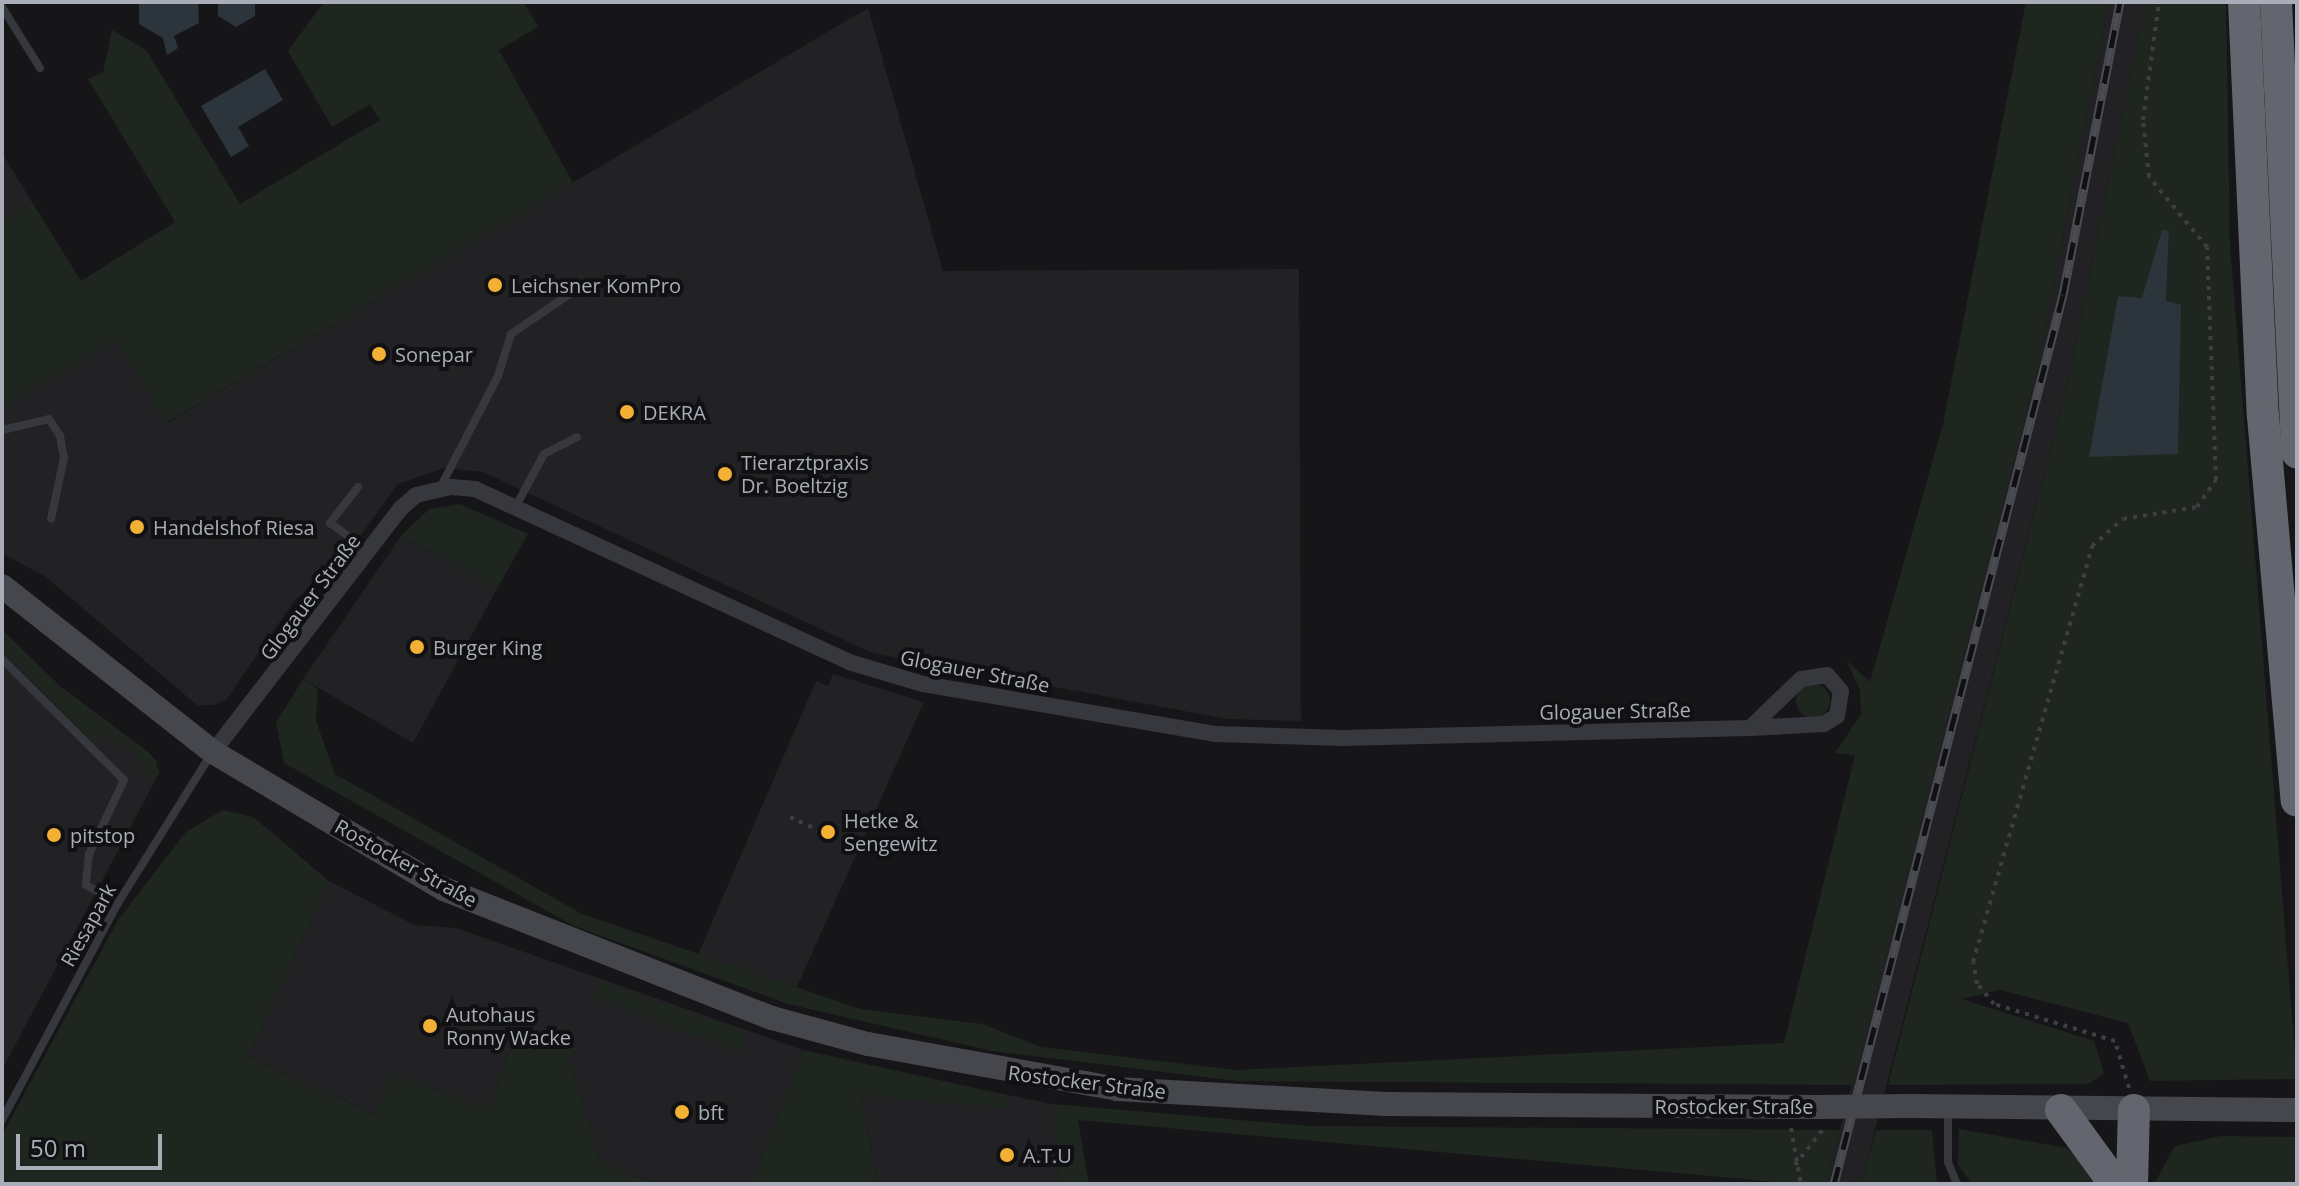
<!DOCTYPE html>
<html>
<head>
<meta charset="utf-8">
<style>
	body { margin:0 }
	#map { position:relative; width:2299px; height:1186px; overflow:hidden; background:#161618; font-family:"Open Sans",sans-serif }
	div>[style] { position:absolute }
	.built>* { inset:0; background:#222225 }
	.green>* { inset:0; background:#1e261f }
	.round { border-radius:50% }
	.water>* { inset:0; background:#2c353c }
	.path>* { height:4px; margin-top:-2px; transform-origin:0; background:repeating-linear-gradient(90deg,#3d3f44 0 4px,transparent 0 10px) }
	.lane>* { height:8px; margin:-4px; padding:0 4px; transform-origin:4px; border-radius:4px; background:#37383d }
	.street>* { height:16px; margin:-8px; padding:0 8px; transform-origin:8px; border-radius:8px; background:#37383d }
	.secondary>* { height:24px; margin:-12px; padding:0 12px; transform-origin:12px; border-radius:12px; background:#45474d }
	.highway>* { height:32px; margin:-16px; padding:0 16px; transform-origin:16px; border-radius:16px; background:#63666e }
	.rail>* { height:9px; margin-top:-4.5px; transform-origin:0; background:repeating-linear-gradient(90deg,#111113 0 18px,#4a4c52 0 36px); box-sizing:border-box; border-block:2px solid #4a4c52 }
	.secondary-bridge>* { height:24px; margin:-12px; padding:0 12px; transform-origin:12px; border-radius:12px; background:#45474d }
	.dots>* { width:22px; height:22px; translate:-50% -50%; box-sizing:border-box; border:4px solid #111113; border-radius:50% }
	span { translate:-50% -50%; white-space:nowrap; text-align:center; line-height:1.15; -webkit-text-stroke:8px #111113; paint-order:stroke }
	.poi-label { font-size:20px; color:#a8adb8 }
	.left { translate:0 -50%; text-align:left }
	.street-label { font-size:20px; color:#a8adb8 }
	.frame { position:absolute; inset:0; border:4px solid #a8adb8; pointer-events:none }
	.scale { position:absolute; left:16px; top:1134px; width:146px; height:36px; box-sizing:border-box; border:4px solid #a8adb8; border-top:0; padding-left:10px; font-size:24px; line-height:28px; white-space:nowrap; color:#a8adb8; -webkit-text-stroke:6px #111113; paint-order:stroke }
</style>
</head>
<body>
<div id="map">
	<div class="built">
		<div style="clip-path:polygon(2109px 2px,2145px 2px,2067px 385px,1861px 1184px,1826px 1184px,2036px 375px)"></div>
		<div style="clip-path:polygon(868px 8px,943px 271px,1299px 269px,1301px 721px,1227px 719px,872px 653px,483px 472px,445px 468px,398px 484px,342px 561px,294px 601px,226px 700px,213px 705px,197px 705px,46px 577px,2px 553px,2px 409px,116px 340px,167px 423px)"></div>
		<div style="clip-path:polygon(2px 153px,32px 202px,2px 222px)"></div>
		<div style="clip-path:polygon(401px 536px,498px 587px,413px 743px,303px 679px)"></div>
		<div style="clip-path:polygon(2px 630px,61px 687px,147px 751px,160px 771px,2px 1070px)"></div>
		<div style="clip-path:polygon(833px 674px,924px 702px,796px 989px,697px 957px,816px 681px,828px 686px)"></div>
		<div style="clip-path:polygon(329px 881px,414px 925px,456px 928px,803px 1050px,752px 1184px,656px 1184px,601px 1164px,570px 1060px,519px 1028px,488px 1109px,392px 1073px,375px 1114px,248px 1057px)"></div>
		<div style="clip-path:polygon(865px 1067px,1053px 1104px,1060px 1184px,878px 1184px,861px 1095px)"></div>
	</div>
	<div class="green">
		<div style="clip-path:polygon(324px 2px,524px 2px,538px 27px,499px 50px,573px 183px,166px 423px,116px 340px,2px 409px,2px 222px,32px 202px,81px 281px,175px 222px,88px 79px,103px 72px,112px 30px,146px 50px,240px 204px,380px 120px,370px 104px,332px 127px,288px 51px)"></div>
		<div style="clip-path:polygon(2026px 2px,2109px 2px,2036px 375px,1852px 1085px,1237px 1081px,992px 1051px,788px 1004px,574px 926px,284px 763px,276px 723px,303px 679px,318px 689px,316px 721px,335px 774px,582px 914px,860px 1009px,983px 1024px,1041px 1047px,1236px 1070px,1784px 1043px,1855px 755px,1835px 753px,1861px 714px,1860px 690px,1846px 660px,1870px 682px,1943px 424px)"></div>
		<div style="clip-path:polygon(evenodd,2145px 2px,2226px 2px,2230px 245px,2297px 1079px,2150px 1081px,2128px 1023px,2000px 990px,1962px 999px,2094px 1041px,2104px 1073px,2088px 1084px,1888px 1085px,2067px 385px,2145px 2px,2169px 232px,2166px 302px,2181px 306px,2090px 457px,2118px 296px,2142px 299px,2169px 232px)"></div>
		<div style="clip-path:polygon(460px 504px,528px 534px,498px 587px,401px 536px,429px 509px)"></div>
		<div style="clip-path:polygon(2px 630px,61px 687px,147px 751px,157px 761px,155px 781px,138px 773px,144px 763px,104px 732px,94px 743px,2px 649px)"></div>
		<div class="round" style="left:1796px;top:684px;width:34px;height:34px"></div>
		<div style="clip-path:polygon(223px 810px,253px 817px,329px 881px,248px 1057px,374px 1114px,392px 1073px,488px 1109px,519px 1028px,574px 1049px,570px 1060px,601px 1164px,656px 1184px,2px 1184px,2px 1135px,118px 920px,186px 832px)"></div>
		<div style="clip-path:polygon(600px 981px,742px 1031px,742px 1053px,594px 997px)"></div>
		<div style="clip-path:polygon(803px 1050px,1007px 1095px,1005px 1108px,861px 1095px,878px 1184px,752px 1184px)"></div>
		<div style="clip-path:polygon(1053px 1104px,1310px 1126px,1840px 1130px,1826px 1184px,1801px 1184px,1078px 1120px,1089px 1184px,1060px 1184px)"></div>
		<div style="clip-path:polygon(1959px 1129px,2067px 1148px,2100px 1184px,1972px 1184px,1958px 1165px)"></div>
		<div style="clip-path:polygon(1876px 1130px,1932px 1130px,1937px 1184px,1861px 1184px)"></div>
		<div style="clip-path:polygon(2221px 1136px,2297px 1137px,2297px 1184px,2154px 1184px,2175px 1146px)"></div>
	</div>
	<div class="water">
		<div style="clip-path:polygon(139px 2px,198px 2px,199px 23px,174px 36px,178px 48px,167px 55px,163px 38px,139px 24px)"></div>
		<div style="clip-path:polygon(218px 2px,255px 2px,255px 16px,236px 27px,218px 16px)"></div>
		<div style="clip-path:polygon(265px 69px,283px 100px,238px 127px,249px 146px,231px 157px,201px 106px)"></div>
		<div style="clip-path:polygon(2162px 230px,2169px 231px,2166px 301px,2181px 305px,2178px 454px,2089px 457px,2118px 296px,2142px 298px)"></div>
	</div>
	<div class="path">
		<div style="left:790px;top:817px;width:41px;rotate:24.7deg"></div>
		<div style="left:2129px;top:1088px;width:49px;rotate:-106.6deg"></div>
		<div style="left:2115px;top:1041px;width:127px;rotate:-163deg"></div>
		<div style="left:1994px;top:1004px;width:26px;rotate:-130deg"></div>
		<div style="left:1977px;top:984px;width:22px;rotate:-100deg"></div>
		<div style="left:1973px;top:962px;width:433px;rotate:-74deg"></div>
		<div style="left:2092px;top:546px;width:41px;rotate:-41.1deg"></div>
		<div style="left:2123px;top:519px;width:75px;rotate:-9.2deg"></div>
		<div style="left:2197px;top:507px;width:33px;rotate:-55deg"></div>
		<div style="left:2216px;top:480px;width:233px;rotate:-92.2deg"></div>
		<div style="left:2207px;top:247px;width:91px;rotate:-129.6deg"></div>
		<div style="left:2149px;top:177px;width:57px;rotate:-96deg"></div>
		<div style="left:2143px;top:120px;width:119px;rotate:-82.3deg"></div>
		<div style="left:1791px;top:1128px;width:57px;rotate:79.9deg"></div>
		<div style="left:1795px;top:1165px;width:47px;rotate:-51.9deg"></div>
	</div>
	<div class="lane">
		<div style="left:2px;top:7px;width:72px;rotate:58.1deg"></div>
		<div style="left:2px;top:430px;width:48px;rotate:-13.2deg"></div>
		<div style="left:49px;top:419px;width:20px;rotate:57deg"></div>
		<div style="left:60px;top:436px;width:22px;rotate:80deg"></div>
		<div style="left:64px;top:458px;width:62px;rotate:102deg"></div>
		<div style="left:358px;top:487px;width:46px;rotate:127.9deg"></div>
		<div style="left:330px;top:523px;width:48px;rotate:35.7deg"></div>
		<div style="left:440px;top:488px;width:126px;rotate:-62.6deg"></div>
		<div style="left:498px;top:376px;width:44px;rotate:-72.8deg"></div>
		<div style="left:511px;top:334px;width:73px;rotate:-34.3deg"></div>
		<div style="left:515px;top:508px;width:61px;rotate:-61.8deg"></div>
		<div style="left:544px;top:454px;width:37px;rotate:-27deg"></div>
		<div style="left:2px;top:659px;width:172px;rotate:44.8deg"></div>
		<div style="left:124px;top:780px;width:82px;rotate:115.3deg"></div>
		<div style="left:89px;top:854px;width:31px;rotate:96deg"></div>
		<div style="left:86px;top:885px;width:37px;rotate:29deg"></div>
		<div style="left:1948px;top:1111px;width:51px;rotate:90deg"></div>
		<div style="left:1948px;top:1162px;width:24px;rotate:68deg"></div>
		<div style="left:2px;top:1120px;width:246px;rotate:-61.9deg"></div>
		<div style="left:118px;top:903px;width:173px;rotate:-58deg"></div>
	</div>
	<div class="street">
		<div style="left:213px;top:752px;width:307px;rotate:-52.4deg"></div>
		<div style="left:400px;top:509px;width:21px;rotate:-41deg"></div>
		<div style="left:416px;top:495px;width:37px;rotate:-13deg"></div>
		<div style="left:452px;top:487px;width:23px;rotate:5deg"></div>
		<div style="left:475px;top:489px;width:412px;rotate:24.8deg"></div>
		<div style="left:849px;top:662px;width:77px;rotate:16.6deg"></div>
		<div style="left:923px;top:684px;width:296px;rotate:9.7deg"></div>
		<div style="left:1215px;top:734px;width:128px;rotate:1.8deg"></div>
		<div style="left:1343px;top:738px;width:407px;rotate:-1.4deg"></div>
		<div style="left:1750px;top:728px;width:74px;rotate:-3.1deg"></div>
		<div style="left:1824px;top:724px;width:15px;rotate:-32deg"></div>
		<div style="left:1837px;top:716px;width:25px;rotate:-81deg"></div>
		<div style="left:1841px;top:691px;width:21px;rotate:-131deg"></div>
		<div style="left:1827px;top:675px;width:26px;rotate:171deg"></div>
		<div style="left:1801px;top:679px;width:71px;rotate:136.1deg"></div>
	</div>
	<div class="secondary">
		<div style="left:2px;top:586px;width:268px;rotate:38.2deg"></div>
		<div style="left:213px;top:752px;width:269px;rotate:30.7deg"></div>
		<div style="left:444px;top:889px;width:352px;rotate:21.5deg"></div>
		<div style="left:772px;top:1018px;width:99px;rotate:15.2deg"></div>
		<div style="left:868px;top:1044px;width:253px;rotate:10.2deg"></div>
		<div style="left:1117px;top:1089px;width:269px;rotate:3.2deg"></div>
		<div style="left:1386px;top:1104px;width:432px;rotate:0.4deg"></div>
		<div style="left:1909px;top:1106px;width:388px;rotate:0.6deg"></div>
	</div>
	<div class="highway">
		<div style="left:2244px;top:2px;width:414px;rotate:87.4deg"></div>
		<div style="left:2263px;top:416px;width:386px;rotate:85deg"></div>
		<div style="left:2276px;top:2px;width:451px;rotate:87.3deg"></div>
		<div style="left:2061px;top:1110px;width:92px;rotate:53.9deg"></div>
		<div style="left:2132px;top:1184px;width:74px;rotate:-88.5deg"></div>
	</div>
	<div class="rail">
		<div style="left:1834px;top:1184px;width:918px;rotate:-75.56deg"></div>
		<div style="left:2063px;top:295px;width:298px;rotate:-79deg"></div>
	</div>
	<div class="secondary-bridge">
		<div style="left:1818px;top:1107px;width:91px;rotate:-0.6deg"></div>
	</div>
	<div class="dots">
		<div style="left:495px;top:285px;background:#f2b134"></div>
		<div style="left:379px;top:354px;background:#f2b134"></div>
		<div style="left:627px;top:412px;background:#f2b134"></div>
		<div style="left:725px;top:474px;background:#f2b134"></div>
		<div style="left:137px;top:527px;background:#f2b134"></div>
		<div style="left:417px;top:647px;background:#f2b134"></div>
		<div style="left:828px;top:832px;background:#f2b134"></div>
		<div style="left:54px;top:835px;background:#f2b134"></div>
		<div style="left:430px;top:1026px;background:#f2b134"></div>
		<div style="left:682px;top:1112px;background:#f2b134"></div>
		<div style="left:1007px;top:1155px;background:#f2b134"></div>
	</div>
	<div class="poi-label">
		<span class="left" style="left:511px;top:285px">Leichsner KomPro</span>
		<span class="left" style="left:395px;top:354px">Sonepar</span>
		<span class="left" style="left:643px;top:412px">DEKRA</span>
		<span class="left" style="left:741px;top:474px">Tierarztpraxis<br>Dr. Boeltzig</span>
		<span class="left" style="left:153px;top:527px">Handelshof Riesa</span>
		<span class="left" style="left:433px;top:647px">Burger King</span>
		<span class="left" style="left:844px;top:832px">Hetke &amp;<br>Sengewitz</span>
		<span class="left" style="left:70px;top:835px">pitstop</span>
		<span class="left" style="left:446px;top:1026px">Autohaus<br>Ronny Wacke</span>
		<span class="left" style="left:698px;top:1112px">bft</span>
		<span class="left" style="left:1023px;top:1155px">A.T.U</span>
	</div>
	<div class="street-label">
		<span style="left:310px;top:597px;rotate:-53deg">Glogauer Straße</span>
		<span style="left:975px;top:671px;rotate:11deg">Glogauer Straße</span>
		<span style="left:1615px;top:711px;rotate:-1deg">Glogauer Straße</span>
		<span style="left:406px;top:863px;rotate:29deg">Rostocker Straße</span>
		<span style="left:88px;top:925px;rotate:-61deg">Riesapark</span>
		<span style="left:1087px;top:1082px;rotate:7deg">Rostocker Straße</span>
		<span style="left:1734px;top:1106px">Rostocker Straße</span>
	</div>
	<div class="frame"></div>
	<div class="scale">50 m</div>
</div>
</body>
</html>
